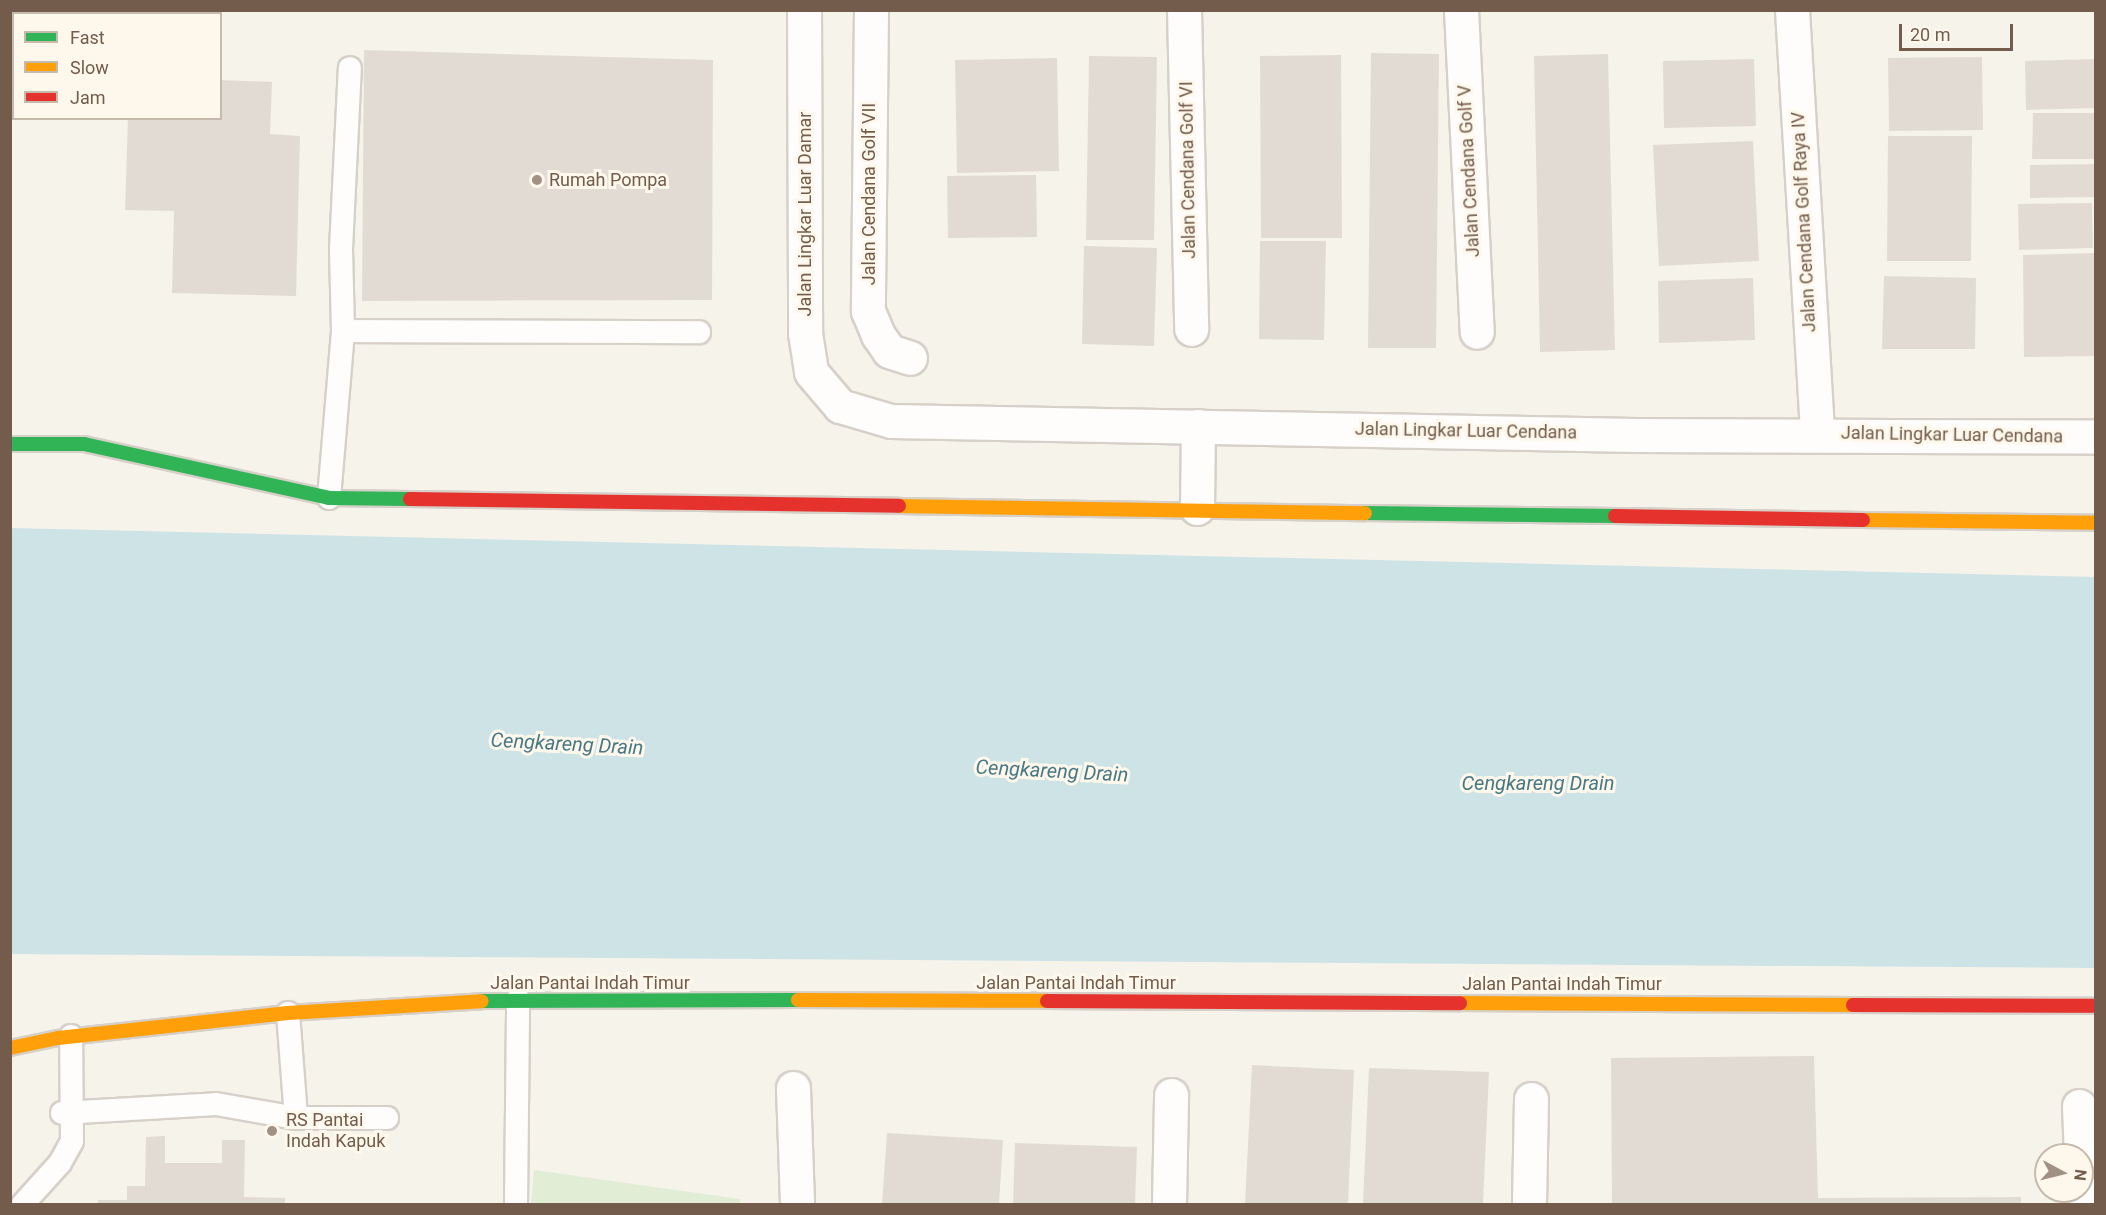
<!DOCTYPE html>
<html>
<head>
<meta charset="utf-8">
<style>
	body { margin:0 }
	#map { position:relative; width:2106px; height:1215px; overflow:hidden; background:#f6f3eb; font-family:Roboto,sans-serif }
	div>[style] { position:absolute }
	.green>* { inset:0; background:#e2edd6 }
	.water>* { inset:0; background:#cde3e6 }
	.building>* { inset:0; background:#e2dbd3 }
	.roads { filter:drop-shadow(2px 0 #d6d0c9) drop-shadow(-2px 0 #d6d0c9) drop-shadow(0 2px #d6d0c9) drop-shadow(0 -2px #d6d0c9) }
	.lane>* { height:22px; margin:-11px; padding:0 11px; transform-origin:11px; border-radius:11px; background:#fefdfc }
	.street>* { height:33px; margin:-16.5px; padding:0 16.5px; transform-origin:16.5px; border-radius:16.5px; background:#fefdfc }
	.fast>* { height:14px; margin:-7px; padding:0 7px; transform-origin:7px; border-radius:7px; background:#30b455 }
	.slow>* { height:14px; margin:-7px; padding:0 7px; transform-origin:7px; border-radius:7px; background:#ff9f0a }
	.jam>* { height:14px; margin:-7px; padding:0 7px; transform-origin:7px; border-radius:7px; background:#e5322d }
	.dots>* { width:16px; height:16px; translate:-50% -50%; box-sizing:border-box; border:3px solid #fef8ec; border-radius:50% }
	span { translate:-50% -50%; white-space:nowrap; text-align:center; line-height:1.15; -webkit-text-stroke:6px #fef8ec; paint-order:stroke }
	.street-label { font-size:18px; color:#735c4c }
	.poi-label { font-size:18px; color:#735c4c }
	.left { translate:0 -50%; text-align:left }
	.water-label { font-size:20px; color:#477885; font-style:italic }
	.frame { position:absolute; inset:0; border:12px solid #735c4c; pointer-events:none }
	.legend { position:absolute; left:12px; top:12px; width:210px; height:108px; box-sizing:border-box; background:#fef8ec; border:2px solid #c6baac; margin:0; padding:8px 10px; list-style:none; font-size:18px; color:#735c4c }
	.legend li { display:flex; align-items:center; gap:12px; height:30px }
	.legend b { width:30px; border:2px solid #c6baac }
	.north { position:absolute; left:2034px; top:1143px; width:60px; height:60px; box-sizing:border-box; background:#fef8ec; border:2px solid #c6baac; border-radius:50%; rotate:97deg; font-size:16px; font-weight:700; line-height:24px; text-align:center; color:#735c4c }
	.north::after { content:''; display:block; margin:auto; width:21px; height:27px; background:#a19184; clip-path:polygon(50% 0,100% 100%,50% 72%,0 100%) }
	.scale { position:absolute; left:1899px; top:24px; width:114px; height:27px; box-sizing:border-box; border:3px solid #735c4c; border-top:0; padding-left:8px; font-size:18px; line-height:21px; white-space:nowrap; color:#735c4c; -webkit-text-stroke:4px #fef8ec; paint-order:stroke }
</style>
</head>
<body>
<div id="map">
	<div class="green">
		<div style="clip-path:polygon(534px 1170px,740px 1199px,740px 1204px,531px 1204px)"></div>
	</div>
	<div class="water">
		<div style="clip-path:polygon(11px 528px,2095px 577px,2095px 968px,11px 954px)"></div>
	</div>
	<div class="building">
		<div style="clip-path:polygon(364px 50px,713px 60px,712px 300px,362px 301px)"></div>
		<div style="clip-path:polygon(1371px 53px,1439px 54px,1436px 348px,1368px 348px)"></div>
		<div style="clip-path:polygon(1608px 54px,1615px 350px,1540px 352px,1534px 56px)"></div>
		<div style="clip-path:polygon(1341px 55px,1342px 238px,1261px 238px,1260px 56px)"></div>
		<div style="clip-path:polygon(1089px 56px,1157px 57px,1154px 240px,1086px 240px)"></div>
		<div style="clip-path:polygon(1982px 57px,1983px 130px,1889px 131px,1888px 58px)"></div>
		<div style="clip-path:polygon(1057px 58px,1059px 171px,957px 173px,955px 60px)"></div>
		<div style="clip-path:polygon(1754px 59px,1756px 126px,1664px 128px,1663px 61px)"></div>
		<div style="clip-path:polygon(2096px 59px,2096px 108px,2026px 110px,2025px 61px)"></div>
		<div style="clip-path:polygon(220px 80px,272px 82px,270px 134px,300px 136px,296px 296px,172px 293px,174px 211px,125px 210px,128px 118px,220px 118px)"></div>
		<div style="clip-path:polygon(2033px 113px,2096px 113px,2096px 159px,2032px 159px)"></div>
		<div style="clip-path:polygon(1888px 136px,1972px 136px,1971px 261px,1887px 261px)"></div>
		<div style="clip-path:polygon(1753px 141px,1759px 261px,1659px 266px,1653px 145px)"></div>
		<div style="clip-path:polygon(2096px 164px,2096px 197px,2030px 198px,2030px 165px)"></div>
		<div style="clip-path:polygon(1036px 175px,1037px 237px,948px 238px,947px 176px)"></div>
		<div style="clip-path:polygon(2092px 203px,2093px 248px,2019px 250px,2018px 204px)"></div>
		<div style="clip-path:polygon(1260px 241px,1326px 241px,1324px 340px,1259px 339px)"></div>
		<div style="clip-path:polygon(1084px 246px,1157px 248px,1154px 346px,1082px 344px)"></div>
		<div style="clip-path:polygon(2096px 253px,2096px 356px,2024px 357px,2023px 255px)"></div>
		<div style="clip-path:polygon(1884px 276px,1976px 278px,1975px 349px,1882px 349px)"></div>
		<div style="clip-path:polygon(1753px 278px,1755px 340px,1659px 343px,1658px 281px)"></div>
		<div style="clip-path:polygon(1814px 1056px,1818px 1198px,2021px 1197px,2021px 1204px,1612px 1204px,1611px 1058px)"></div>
		<div style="clip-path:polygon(1252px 1065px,1354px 1070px,1348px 1204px,1245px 1204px)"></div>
		<div style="clip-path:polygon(1369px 1068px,1489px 1072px,1483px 1204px,1363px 1204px)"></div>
		<div style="clip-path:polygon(887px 1133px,1003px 1140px,999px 1204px,882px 1204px)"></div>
		<div style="clip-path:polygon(165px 1136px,165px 1163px,222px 1163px,222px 1140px,245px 1140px,244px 1197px,285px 1198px,285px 1204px,98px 1204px,98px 1200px,127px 1200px,127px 1186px,145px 1186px,146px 1137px)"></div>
		<div style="clip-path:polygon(1015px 1143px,1137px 1147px,1135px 1204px,1013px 1204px)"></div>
	</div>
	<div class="roads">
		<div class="lane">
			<div style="left:343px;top:331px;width:356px;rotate:0.2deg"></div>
			<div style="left:329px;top:498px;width:168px;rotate:-85.2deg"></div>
			<div style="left:343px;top:331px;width:82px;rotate:-91.4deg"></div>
			<div style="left:341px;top:249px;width:181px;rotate:-87.2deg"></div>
			<div style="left:288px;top:1013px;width:105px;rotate:85.6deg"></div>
			<div style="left:62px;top:1113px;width:154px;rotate:-3.3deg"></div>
			<div style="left:216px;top:1104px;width:81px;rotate:9.9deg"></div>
			<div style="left:296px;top:1118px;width:91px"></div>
			<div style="left:23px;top:1204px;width:55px;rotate:-47.9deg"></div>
			<div style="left:60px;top:1163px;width:25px;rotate:-61deg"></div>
			<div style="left:72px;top:1141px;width:105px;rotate:-90.5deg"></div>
			<div style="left:516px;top:1204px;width:205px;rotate:-89.4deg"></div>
		</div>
		<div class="street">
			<div style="left:804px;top:10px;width:323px;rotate:89.8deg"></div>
			<div style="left:805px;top:333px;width:39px;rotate:81deg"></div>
			<div style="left:811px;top:372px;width:45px;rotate:49.5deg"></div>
			<div style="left:840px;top:406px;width:53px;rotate:16.4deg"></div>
			<div style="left:891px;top:421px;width:744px;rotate:1.08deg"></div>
			<div style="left:1635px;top:435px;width:461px;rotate:0.2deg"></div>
			<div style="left:871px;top:10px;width:301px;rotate:90.6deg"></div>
			<div style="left:868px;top:311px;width:26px;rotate:67deg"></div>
			<div style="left:878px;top:335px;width:19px;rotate:55deg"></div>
			<div style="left:889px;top:351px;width:22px;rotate:18deg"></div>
			<div style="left:1184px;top:10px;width:319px;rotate:88.7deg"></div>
			<div style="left:1461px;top:10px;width:322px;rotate:87.2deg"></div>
			<div style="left:1792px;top:10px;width:424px;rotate:86.6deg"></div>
			<div style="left:1197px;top:508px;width:82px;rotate:-89.3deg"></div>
			<div style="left:793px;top:1088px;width:116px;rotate:88deg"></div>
			<div style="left:2079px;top:1106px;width:49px;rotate:87.7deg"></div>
			<div style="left:2082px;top:1191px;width:13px;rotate:90deg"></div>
			<div style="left:1169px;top:1204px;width:109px;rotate:-88.9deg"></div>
			<div style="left:1529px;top:1204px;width:105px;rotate:-88.9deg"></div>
		</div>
		<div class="fast">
			<div style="left:10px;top:444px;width:74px"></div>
			<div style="left:84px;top:444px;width:251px;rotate:12.4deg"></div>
			<div style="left:329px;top:498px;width:81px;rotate:0.7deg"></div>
			<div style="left:1365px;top:513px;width:250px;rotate:0.7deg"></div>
			<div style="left:482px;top:1001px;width:316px;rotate:-0.2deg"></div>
		</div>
		<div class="slow">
			<div style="left:899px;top:506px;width:466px;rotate:0.9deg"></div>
			<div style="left:1863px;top:520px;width:233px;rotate:0.7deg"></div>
			<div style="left:798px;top:1000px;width:249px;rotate:0.2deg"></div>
			<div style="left:1460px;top:1003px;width:393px;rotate:0.3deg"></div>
			<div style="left:10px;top:1048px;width:49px;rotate:-11.8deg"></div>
			<div style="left:58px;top:1038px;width:231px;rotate:-6.2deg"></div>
			<div style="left:288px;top:1013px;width:194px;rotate:-3.5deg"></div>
		</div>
		<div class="jam">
			<div style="left:410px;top:499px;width:489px;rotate:0.8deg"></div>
			<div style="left:1615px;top:516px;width:248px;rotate:0.9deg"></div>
			<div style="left:1047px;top:1001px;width:413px;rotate:0.3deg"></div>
			<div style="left:1853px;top:1005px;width:243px;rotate:0.2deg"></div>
		</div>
	</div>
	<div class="dots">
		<div style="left:537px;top:180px;background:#a19184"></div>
		<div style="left:272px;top:1131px;background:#a19184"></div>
	</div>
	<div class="street-label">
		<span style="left:1188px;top:170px;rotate:-91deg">Jalan Cendana Golf VI</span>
		<span style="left:1469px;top:171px;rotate:-93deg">Jalan Cendana Golf V</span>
		<span style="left:869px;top:194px;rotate:-90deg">Jalan Cendana Golf VII</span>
		<span style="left:805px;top:214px;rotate:-90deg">Jalan Lingkar Luar Damar</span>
		<span style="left:1804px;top:222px;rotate:-93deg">Jalan Cendana Golf Raya IV</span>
		<span style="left:1466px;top:431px;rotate:1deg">Jalan Lingkar Luar Cendana</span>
		<span style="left:1952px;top:435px;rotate:1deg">Jalan Lingkar Luar Cendana</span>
		<span style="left:590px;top:983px">Jalan Pantai Indah Timur</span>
		<span style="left:1076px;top:983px">Jalan Pantai Indah Timur</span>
		<span style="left:1562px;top:984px">Jalan Pantai Indah Timur</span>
	</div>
	<div class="poi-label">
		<span class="left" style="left:549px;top:180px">Rumah Pompa</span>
		<span class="left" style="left:286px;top:1131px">RS Pantai<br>Indah Kapuk</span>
	</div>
	<div class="water-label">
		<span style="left:567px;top:744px;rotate:3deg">Cengkareng Drain</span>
		<span style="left:1052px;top:771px;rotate:3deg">Cengkareng Drain</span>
		<span style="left:1538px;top:783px">Cengkareng Drain</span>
	</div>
	<div class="frame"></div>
	<ul class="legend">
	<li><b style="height:8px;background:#30b455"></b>Fast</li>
	<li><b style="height:8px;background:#ff9f0a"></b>Slow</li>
	<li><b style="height:8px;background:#e5322d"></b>Jam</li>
	</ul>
	<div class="north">N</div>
	<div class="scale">20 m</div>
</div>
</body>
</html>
